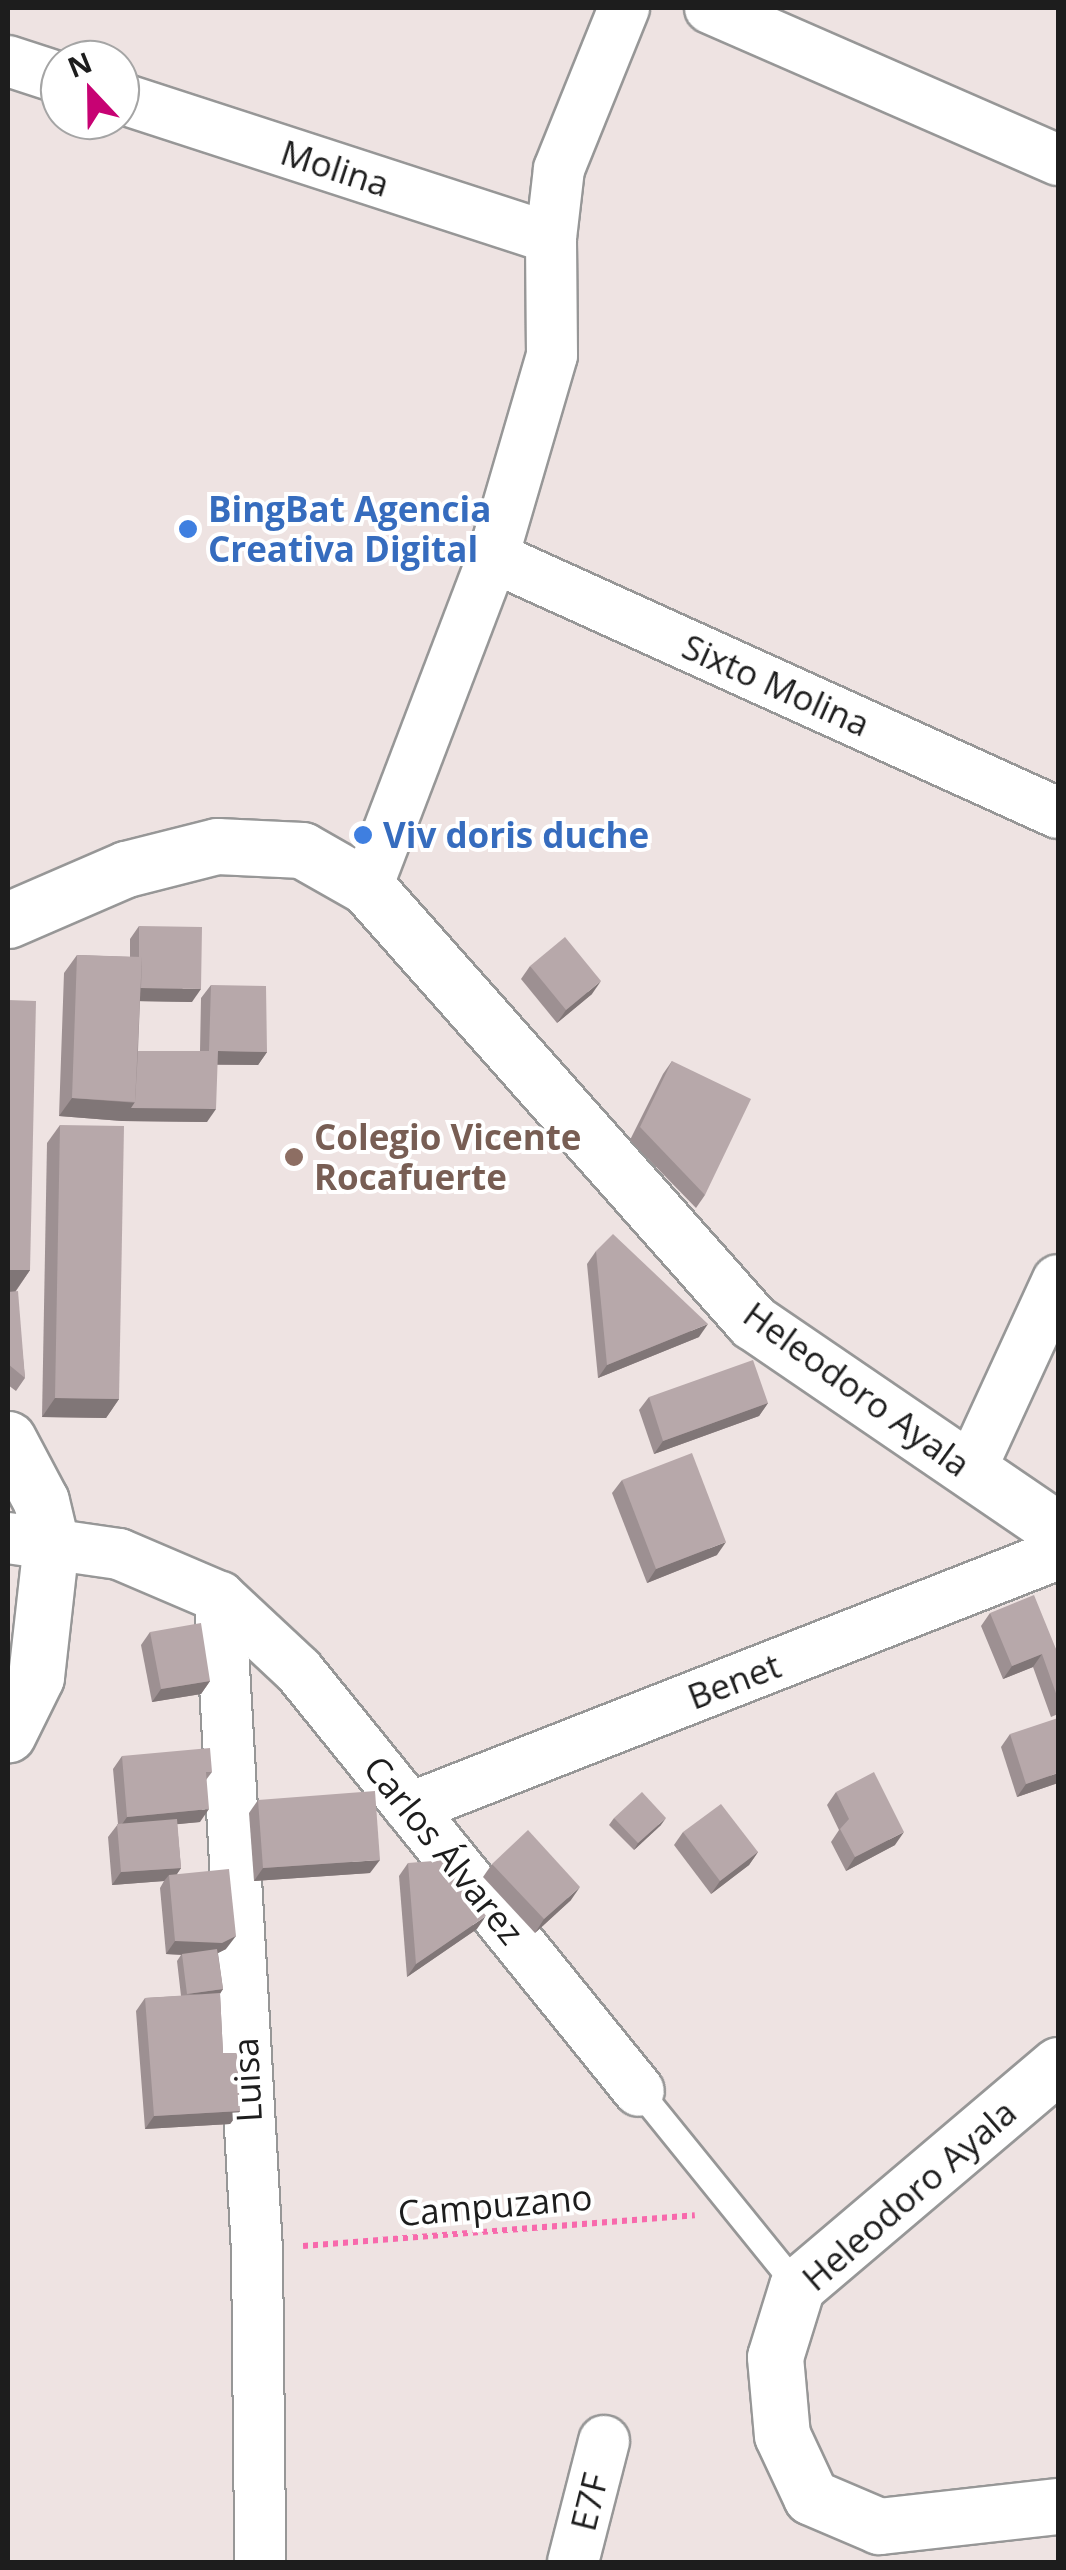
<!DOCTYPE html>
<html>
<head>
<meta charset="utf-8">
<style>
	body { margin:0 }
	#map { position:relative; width:1066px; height:2570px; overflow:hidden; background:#eee3e2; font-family:"Open Sans",sans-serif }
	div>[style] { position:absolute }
	.path>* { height:6px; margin-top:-3px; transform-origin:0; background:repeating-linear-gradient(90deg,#f869ac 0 5px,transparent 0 10px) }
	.roads { filter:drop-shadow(2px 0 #979797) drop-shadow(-2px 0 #979797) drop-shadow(0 2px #979797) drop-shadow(0 -2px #979797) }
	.service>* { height:25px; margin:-12.5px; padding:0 12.5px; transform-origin:12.5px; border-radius:12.5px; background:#fff }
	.minor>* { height:50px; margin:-25px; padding:0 25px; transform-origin:25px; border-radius:25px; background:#fff }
	.tertiary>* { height:55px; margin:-27.5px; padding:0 27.5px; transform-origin:27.5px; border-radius:27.5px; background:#fff }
	.wall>* { inset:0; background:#9d9092 }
	.shaded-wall>* { inset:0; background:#807677 }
	.building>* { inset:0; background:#b7a8aa }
	.dots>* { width:28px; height:28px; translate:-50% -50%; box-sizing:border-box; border:5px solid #fff; border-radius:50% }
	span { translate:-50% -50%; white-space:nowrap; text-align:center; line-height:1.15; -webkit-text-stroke:8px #fff; paint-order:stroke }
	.street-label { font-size:35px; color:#1d1d1d }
	.shop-label { font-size:35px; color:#366cbe; font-weight:700 }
	.left { translate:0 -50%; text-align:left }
	.education-label { font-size:35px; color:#785e54; font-weight:700 }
	.frame { position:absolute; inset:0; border:10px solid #1d1d1d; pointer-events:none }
	.north { position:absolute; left:40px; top:40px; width:100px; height:100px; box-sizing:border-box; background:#fff; border:2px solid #a5a5a5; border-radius:50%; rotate:338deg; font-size:28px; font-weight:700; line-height:40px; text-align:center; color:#1d1d1d }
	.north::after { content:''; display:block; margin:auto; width:35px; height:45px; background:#c70273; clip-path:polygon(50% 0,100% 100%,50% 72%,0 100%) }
</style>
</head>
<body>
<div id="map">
	<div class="path">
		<div style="left:303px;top:2246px;width:393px;rotate:-4.5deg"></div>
	</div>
	<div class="roads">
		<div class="service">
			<div style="left:639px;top:2091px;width:251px;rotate:51deg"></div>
		</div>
		<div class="minor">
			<div style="left:710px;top:8px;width:380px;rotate:23.6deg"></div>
			<div style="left:8px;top:61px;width:55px;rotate:18.1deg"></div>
			<div style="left:120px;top:98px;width:453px;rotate:18deg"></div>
			<div style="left:493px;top:557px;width:620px;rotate:24.38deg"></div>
			<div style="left:367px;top:887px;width:353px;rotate:-69.1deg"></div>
			<div style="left:493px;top:557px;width:210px;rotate:-73.7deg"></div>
			<div style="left:552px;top:355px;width:117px;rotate:-90.5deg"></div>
			<div style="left:551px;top:238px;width:69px;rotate:-83.4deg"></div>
			<div style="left:559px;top:169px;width:174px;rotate:-68deg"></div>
			<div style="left:970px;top:1471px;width:210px;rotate:-65.3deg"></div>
			<div style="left:8px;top:1538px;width:112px;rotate:8.2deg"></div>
			<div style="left:119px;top:1554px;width:110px;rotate:23.1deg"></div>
			<div style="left:220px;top:1597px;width:108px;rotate:43.1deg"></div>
			<div style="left:299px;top:1671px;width:540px;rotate:51.01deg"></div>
			<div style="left:220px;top:1597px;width:654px;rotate:86.76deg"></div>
			<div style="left:257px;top:2250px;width:312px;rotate:89.4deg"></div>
			<div style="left:410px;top:1808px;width:696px;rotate:-21.4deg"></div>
			<div style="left:573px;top:2562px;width:125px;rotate:-75.6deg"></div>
		</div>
		<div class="tertiary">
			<div style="left:8px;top:920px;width:129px;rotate:-23.4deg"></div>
			<div style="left:126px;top:869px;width:94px;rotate:-14.2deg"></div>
			<div style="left:217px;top:846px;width:85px;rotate:2.7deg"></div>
			<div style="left:302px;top:850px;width:75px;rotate:29.6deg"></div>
			<div style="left:367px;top:887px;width:582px;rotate:48.42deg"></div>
			<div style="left:753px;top:1322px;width:369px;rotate:34.3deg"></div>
			<div style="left:8px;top:1439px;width:70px;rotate:62deg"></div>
			<div style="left:41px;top:1501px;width:43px;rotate:76.6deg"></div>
			<div style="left:51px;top:1543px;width:135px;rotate:96.4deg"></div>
			<div style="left:36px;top:1677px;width:64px;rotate:116.2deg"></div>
			<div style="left:1058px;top:2065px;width:342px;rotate:139.7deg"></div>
			<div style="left:797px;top:2286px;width:74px;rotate:107.2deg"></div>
			<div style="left:775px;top:2357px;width:78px;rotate:84.9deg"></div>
			<div style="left:782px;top:2435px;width:68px;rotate:64.9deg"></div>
			<div style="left:811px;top:2497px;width:74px;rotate:23.1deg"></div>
			<div style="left:879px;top:2526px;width:180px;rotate:-6.4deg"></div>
		</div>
	</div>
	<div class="wall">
		<div style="clip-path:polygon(139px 926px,192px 1002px,140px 1001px,138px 1051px,200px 1051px,201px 998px,211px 985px,267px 1052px,258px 1065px,217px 1065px,207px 1122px,122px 1121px,59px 1116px,64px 973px,77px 955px,130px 957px,130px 939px)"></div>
		<div style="clip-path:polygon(530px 966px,592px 994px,557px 1023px,521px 979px)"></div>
		<div style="clip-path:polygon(8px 1000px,30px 1270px,16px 1291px,25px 1378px,16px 1391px,8px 1385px)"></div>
		<div style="clip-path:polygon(672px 1061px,705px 1195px,696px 1208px,630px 1140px,663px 1074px)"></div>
		<div style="clip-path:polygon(60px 1125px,119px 1399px,106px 1418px,42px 1417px,47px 1143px)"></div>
		<div style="clip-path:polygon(596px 1251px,699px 1337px,598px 1378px,587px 1264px)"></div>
		<div style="clip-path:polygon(649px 1397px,768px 1403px,759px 1416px,654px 1454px,639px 1410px)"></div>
		<div style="clip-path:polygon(622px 1480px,717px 1555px,647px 1583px,612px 1493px)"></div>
		<div style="clip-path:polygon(990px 1613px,1056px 1649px,1058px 1648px,1058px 1714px,1051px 1717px,1033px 1667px,1003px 1679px,981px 1626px)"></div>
		<div style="clip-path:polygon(150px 1632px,210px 1681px,201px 1694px,152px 1702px,141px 1645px)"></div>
		<div style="clip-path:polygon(1010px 1734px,1058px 1783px,1017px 1797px,1001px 1747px)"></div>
		<div style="clip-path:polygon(122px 1756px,212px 1772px,206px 1780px,200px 1822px,177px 1824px,181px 1868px,177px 1874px,226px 1949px,218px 1953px,223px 1989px,220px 1994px,223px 2053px,240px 2111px,230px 2124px,145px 2129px,136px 2011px,145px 1998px,181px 1996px,177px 1961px,181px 1955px,166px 1954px,160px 1888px,164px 1881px,112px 1885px,108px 1837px,118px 1824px,113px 1769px)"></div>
		<div style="clip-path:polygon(836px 1792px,895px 1845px,846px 1871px,831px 1842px,839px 1830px,827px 1805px)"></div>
		<div style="clip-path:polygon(258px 1800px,370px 1873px,254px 1881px,249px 1813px)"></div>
		<div style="clip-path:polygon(614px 1818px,661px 1825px,634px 1850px,609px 1825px)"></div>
		<div style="clip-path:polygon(683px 1832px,758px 1852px,749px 1865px,711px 1894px,674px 1845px)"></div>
		<div style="clip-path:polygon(408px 1863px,477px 1929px,407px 1977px,399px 1876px)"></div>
		<div style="clip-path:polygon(492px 1864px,571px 1900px,535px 1933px,483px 1877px)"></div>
	</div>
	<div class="shaded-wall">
		<div style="clip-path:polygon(601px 981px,592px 994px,557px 1023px,566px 1010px)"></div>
		<div style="clip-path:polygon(138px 988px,201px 989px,192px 1002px,129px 1001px)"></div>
		<div style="clip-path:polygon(218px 1051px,267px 1052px,258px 1065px,208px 1064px)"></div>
		<div style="clip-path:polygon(72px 1098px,216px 1109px,207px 1122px,122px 1121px,59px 1116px)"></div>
		<div style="clip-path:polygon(8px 1270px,30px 1270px,14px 1293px,8px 1293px)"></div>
		<div style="clip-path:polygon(708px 1324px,699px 1337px,598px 1378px,607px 1365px)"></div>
		<div style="clip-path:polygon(55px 1398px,119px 1399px,106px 1418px,42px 1417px)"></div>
		<div style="clip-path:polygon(768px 1403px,759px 1416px,654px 1454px,663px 1441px)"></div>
		<div style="clip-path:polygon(726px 1542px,717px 1555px,647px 1583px,656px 1569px)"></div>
		<div style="clip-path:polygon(1042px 1654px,1033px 1667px,1003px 1679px,1012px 1666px)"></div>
		<div style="clip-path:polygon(210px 1681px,201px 1694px,152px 1702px,161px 1689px)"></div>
		<div style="clip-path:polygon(1058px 1773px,1058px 1783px,1017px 1797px,1026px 1784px)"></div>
		<div style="clip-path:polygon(209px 1809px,200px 1822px,118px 1830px,127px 1817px)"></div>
		<div style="clip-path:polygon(666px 1818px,661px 1825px,634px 1850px,638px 1843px)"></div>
		<div style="clip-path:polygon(904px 1832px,895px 1845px,846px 1871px,855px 1857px)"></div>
		<div style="clip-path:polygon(758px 1852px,749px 1865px,711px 1894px,720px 1881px)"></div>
		<div style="clip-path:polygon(380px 1860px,370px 1873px,254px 1881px,263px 1868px)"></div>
		<div style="clip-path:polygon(181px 1868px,172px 1881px,169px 1875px,164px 1881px,112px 1885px,121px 1872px)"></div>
		<div style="clip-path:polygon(580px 1887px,571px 1900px,535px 1933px,544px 1919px)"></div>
		<div style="clip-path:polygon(486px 1916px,477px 1929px,407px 1977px,416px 1964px)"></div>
		<div style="clip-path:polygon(236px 1936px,226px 1949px,212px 1956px,166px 1954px,175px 1941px)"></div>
		<div style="clip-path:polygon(223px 1989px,218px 1996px,187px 1994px)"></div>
		<div style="clip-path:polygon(240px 2111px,230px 2124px,145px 2129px,154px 2116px)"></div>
	</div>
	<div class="building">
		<div style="clip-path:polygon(139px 926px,202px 927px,201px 989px,141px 988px,142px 957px,139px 957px)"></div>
		<div style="clip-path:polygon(565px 937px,601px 981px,566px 1010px,530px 966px)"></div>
		<div style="clip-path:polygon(77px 955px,142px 957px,135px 1102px,72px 1098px)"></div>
		<div style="clip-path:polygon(211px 985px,266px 986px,267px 1052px,218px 1051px,216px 1109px,131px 1108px,135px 1102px,138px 1051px,209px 1051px)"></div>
		<div style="clip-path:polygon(8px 1000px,36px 1001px,30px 1270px,8px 1270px)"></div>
		<div style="clip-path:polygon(672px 1061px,751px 1099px,705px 1195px,640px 1127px)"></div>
		<div style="clip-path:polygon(60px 1125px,124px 1126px,119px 1399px,55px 1398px)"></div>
		<div style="clip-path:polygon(613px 1234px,708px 1324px,607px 1365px,596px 1251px)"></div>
		<div style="clip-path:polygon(18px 1291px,25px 1378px,8px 1364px,8px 1292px)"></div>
		<div style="clip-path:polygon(753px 1360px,768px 1403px,663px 1441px,649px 1397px)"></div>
		<div style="clip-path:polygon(692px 1453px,726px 1542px,656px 1569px,622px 1480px)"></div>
		<div style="clip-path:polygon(1034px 1595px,1056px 1649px,1058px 1648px,1058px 1699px,1042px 1654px,1012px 1666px,990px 1613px)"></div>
		<div style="clip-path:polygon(201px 1623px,210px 1681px,161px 1689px,150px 1632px)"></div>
		<div style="clip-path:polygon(1058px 1718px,1058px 1773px,1026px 1784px,1010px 1734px)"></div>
		<div style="clip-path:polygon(210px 1748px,212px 1772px,206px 1772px,209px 1809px,127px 1817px,122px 1756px)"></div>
		<div style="clip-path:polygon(874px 1772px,904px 1832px,855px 1857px,840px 1829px,849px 1819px,836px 1792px)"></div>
		<div style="clip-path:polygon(375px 1791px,380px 1860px,263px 1868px,258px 1800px)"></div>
		<div style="clip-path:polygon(642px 1792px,666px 1818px,638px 1843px,614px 1818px)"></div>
		<div style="clip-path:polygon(721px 1804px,758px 1852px,720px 1881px,683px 1832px)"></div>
		<div style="clip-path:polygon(177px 1819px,181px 1868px,121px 1872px,117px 1824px)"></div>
		<div style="clip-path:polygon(528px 1830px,580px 1887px,544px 1919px,492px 1864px)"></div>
		<div style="clip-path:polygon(446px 1860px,486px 1916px,416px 1964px,408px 1863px)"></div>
		<div style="clip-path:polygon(229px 1869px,236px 1936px,222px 1943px,175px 1941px,169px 1875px)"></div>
		<div style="clip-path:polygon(217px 1949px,223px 1989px,187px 1994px,182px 1954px)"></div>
		<div style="clip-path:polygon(220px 1993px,223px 2053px,237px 2053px,240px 2111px,154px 2116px,145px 1998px)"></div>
	</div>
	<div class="dots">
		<div style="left:188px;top:529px;background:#3f7fe0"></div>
		<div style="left:363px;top:835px;background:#3f7fe0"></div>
		<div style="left:294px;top:1157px;background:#8d6e63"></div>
	</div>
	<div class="street-label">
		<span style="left:335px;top:168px;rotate:18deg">Molina</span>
		<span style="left:776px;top:685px;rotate:24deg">Sixto Molina</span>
		<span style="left:857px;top:1389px;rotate:36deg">Heleodoro Ayala</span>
		<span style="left:734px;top:1681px;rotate:-21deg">Benet</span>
		<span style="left:444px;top:1850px;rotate:51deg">Carlos Álvarez</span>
		<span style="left:247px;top:2080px;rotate:-93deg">Luisa</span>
		<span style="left:909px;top:2195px;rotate:-41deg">Heleodoro Ayala</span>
		<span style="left:495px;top:2205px;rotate:-5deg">Campuzano</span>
		<span style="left:589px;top:2502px;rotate:-76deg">E7F</span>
	</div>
	<div class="shop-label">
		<span class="left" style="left:208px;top:529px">BingBat Agencia<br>Creativa Digital</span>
		<span class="left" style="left:383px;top:835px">Viv doris duche</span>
	</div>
	<div class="education-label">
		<span class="left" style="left:314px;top:1157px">Colegio Vicente<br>Rocafuerte</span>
	</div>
	<div class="frame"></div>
	<div class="north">N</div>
</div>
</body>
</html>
